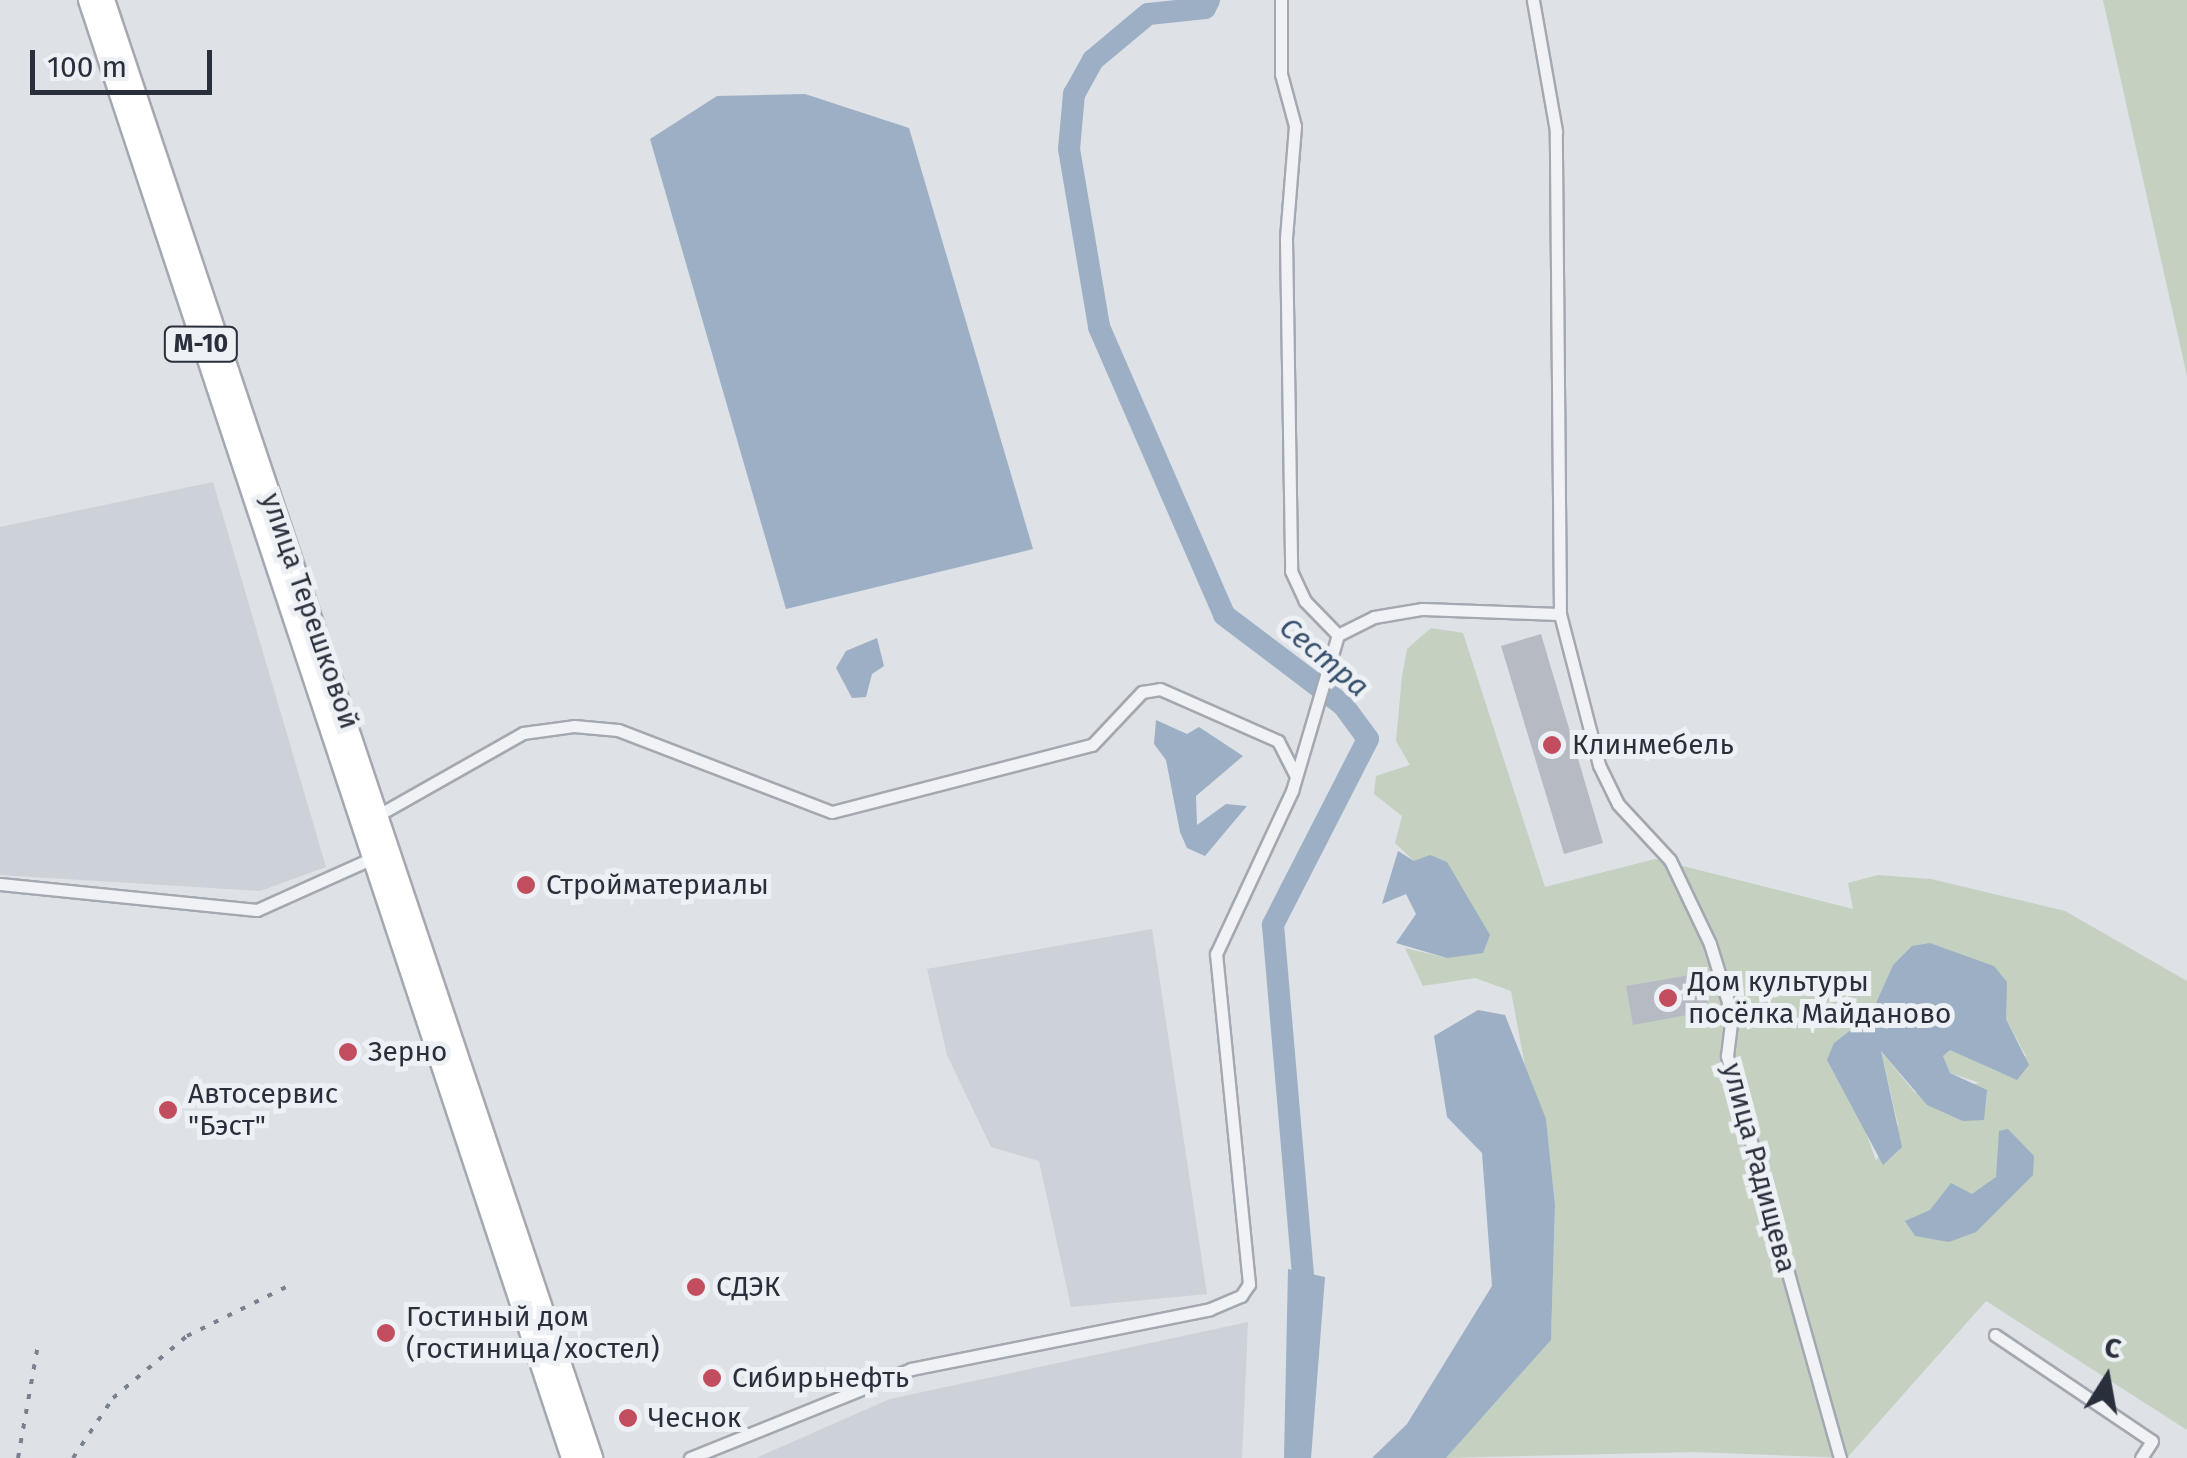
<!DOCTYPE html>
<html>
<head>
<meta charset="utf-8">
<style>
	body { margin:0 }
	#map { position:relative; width:2187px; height:1458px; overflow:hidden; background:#dee1e6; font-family:"Fira Sans",sans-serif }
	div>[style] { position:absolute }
	.built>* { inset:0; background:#cdd1d8 }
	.green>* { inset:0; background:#c4d0c0 }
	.water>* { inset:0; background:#9cafc4 }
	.river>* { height:22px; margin:-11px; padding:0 11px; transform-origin:11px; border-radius:11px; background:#9cafc4 }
	.building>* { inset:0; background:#b6bbc3 }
	.roads { filter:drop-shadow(2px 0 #a4a8b0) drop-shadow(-2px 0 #a4a8b0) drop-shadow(0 2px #a4a8b0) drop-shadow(0 -2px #a4a8b0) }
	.street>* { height:11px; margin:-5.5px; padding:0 5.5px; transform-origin:5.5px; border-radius:5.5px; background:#f1f2f5 }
	.highway>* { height:20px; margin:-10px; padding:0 10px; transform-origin:10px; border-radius:10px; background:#fff }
	.rail>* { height:4px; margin-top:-2px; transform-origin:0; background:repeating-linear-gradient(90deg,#79818f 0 5px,transparent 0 15px) }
	.dots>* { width:28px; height:28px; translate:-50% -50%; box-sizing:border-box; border:5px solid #edf0f4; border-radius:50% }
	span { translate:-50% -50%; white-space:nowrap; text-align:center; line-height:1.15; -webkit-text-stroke:10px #edf0f4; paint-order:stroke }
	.shield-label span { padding:2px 8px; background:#edf0f4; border:2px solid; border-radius:8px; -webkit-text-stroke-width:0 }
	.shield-label { font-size:25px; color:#29303c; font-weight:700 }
	.street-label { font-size:28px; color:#29303c }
	.poi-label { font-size:28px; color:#29303c }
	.left { translate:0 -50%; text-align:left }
	.water-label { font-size:30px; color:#364f6c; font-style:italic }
	.north { position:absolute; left:2057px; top:1328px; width:100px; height:100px; -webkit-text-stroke:8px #edf0f4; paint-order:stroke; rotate:11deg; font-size:28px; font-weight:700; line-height:40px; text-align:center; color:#29303c }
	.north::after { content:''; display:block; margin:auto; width:35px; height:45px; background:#29303c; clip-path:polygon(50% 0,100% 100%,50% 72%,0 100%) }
	.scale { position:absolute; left:30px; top:50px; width:182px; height:45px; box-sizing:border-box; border:5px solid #29303c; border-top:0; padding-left:12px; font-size:30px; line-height:35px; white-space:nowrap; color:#29303c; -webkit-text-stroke:8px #edf0f4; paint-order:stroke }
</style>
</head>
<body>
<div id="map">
	<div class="built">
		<div style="clip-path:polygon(213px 482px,326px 867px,260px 891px,0 875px,0 527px)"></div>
		<div style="clip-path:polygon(1152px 929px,1207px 1294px,1071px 1307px,1039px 1161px,991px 1147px,947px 1055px,927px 969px)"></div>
		<div style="clip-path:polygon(1248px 1322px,1242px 1458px,756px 1458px,890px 1399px)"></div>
	</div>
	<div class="green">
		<div style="clip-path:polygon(2103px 0,2187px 0,2187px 376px)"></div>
		<div style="clip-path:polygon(evenodd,1431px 628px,1463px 633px,1545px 887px,1655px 859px,1853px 909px,1848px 883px,1878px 875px,1931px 879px,2065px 911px,2187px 981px,2187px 1430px,1986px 1301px,1847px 1458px,1694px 1452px,1446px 1458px,1551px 1340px,1555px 1205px,1546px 1119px,1530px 1093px,1511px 991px,1475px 978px,1423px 986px,1405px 948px,1447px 958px,1414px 861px,1395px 843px,1402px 816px,1374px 794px,1376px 776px,1410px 765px,1396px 741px,1402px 676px,1407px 649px,1431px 628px,1930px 943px,1994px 966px,2006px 1019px,2026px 1056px,2001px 1073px,1950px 1049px,1943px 1056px,1950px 1073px,1980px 1083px,1915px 1093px,1881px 1051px,1898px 1125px,1876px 1161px,1834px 1043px,1871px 1014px,1893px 965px,1930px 943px)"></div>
	</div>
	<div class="water">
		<div style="clip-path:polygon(805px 94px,909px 128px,1033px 549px,786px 609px,650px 139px,717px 96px)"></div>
		<div style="clip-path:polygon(877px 638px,884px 666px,872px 674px,866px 697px,852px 698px,836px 668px,846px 651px)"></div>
		<div style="clip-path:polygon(1156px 720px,1187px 734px,1199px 727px,1243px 756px,1196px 796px,1197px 825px,1226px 804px,1247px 806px,1205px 856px,1187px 848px,1180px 832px,1166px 760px,1154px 744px)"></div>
		<div style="clip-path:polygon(1398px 851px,1414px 861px,1430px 855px,1447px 862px,1490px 935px,1483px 953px,1447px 958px,1396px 943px,1416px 914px,1406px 894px,1382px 904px)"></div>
		<div style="clip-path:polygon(1930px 943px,1994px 966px,2007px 982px,2006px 1019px,2029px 1065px,2017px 1080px,1950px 1050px,1943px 1056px,1950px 1073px,1987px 1090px,1984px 1120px,1963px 1121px,1927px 1105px,1881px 1051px,1902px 1147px,1883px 1165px,1827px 1060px,1834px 1043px,1871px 1014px,1893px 965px,1912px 946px)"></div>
		<div style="clip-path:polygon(1478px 1010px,1505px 1015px,1546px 1119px,1555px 1205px,1551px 1340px,1446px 1458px,1372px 1458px,1407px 1424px,1492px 1286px,1482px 1153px,1447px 1117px,1434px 1036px)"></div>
		<div style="clip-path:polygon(2008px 1129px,2034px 1156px,2033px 1175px,1976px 1232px,1949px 1242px,1915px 1236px,1905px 1221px,1930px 1210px,1951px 1183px,1972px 1194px,1996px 1177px,1999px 1131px)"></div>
		<div style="clip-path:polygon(1288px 1269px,1325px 1277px,1311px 1458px,1284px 1458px)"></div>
	</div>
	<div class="river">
		<div style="left:1209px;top:0;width:9px;rotate:117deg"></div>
		<div style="left:1205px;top:8px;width:57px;rotate:174deg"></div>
		<div style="left:1148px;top:14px;width:72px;rotate:140.1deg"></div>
		<div style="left:1093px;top:60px;width:39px;rotate:119deg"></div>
		<div style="left:1074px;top:94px;width:55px;rotate:95.2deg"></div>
		<div style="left:1069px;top:149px;width:181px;rotate:80.4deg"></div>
		<div style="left:1099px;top:327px;width:314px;rotate:66.5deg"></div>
		<div style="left:1224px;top:615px;width:149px;rotate:37.1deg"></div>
		<div style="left:1343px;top:705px;width:42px;rotate:53.7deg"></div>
		<div style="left:1368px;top:739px;width:209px;rotate:117.1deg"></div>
		<div style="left:1273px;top:925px;width:376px;rotate:85.1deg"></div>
	</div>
	<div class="building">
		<div style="clip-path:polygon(1541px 634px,1603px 843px,1564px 854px,1501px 646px)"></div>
		<div style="clip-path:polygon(1702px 973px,1709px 1011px,1633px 1025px,1626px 986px)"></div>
	</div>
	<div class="roads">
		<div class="street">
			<div style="left:1281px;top:0;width:74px;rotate:90deg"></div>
			<div style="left:1281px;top:74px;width:54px;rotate:74.9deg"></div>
			<div style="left:1295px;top:126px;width:113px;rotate:94.6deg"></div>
			<div style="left:1286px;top:239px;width:332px;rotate:89.1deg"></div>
			<div style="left:1291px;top:571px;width:33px;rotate:65deg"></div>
			<div style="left:1305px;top:601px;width:47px;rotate:45.9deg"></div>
			<div style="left:1560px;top:614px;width:156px;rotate:75.5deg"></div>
			<div style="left:1599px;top:765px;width:43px;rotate:64deg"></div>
			<div style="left:1618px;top:804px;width:76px;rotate:47.1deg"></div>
			<div style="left:1670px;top:860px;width:93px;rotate:64.5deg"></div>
			<div style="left:1710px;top:944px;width:74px;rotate:72.8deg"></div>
			<div style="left:1732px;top:1015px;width:41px;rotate:97deg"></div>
			<div style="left:1727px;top:1056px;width:418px;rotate:74.3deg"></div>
			<div style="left:373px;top:818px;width:172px;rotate:-29.5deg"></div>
			<div style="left:523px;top:733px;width:51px;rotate:-7.8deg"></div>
			<div style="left:574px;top:726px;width:44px;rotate:5.2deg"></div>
			<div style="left:618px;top:730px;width:229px;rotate:21deg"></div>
			<div style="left:832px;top:812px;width:268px;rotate:-14.5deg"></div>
			<div style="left:1092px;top:745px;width:73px;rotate:-46.7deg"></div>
			<div style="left:1142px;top:692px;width:18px;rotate:-9deg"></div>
			<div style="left:1160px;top:689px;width:129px;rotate:23.8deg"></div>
			<div style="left:1278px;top:741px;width:39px;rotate:63deg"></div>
			<div style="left:0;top:884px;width:258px;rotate:5.8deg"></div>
			<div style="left:257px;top:910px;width:132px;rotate:-24.2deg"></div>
			<div style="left:1995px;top:1335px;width:189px;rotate:34deg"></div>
			<div style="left:2152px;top:1441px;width:20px;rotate:123deg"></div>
			<div style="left:690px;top:1458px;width:238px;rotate:-21.9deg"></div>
			<div style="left:911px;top:1369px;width:305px;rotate:-11.3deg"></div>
			<div style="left:1210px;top:1309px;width:34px;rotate:-23deg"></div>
			<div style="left:1241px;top:1296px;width:14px;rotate:-56deg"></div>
			<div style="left:1249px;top:1284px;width:332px;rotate:-95.7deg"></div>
			<div style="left:1216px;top:954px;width:180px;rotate:-65deg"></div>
			<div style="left:1292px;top:791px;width:163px;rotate:-73.6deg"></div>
			<div style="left:1338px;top:635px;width:40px;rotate:-26.6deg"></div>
			<div style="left:1374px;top:617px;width:49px;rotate:-9.5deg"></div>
			<div style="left:1422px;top:609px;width:138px;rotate:2.1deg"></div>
			<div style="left:1560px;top:614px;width:483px;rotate:-90.5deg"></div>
			<div style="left:1556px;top:131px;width:133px;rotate:-100deg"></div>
		</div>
		<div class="highway">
			<div style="left:89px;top:0;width:1536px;rotate:71.67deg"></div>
			<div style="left:104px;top:0;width:1538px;rotate:71.49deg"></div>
		</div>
	</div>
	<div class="rail">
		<div style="left:18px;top:1458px;width:115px;rotate:-80deg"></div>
		<div style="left:73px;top:1458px;width:72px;rotate:-56.3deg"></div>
		<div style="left:113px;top:1398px;width:97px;rotate:-40deg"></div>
		<div style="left:187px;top:1336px;width:117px;rotate:-26.3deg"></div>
	</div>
	<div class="dots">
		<div style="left:1552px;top:745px;background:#c24d5f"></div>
		<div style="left:526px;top:885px;background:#c24d5f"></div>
		<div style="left:1668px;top:998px;background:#c24d5f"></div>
		<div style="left:348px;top:1052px;background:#c24d5f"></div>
		<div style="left:168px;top:1110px;background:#c24d5f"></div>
		<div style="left:696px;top:1287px;background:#c24d5f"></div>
		<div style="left:386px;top:1333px;background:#c24d5f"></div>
		<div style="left:712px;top:1378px;background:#c24d5f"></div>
		<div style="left:628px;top:1418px;background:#c24d5f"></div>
	</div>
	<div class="shield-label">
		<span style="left:201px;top:344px">М-10</span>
	</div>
	<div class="street-label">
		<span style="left:310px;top:611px;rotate:71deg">улица Терешковой</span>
		<span style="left:1759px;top:1168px;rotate:75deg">улица Радищева</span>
	</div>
	<div class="poi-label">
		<span class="left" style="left:1572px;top:745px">Клинмебель</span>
		<span class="left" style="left:546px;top:885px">Стройматериалы</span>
		<span class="left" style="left:1688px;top:998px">Дом культуры<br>посёлка Майданово</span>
		<span class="left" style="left:368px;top:1052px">Зерно</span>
		<span class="left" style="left:188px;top:1110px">Автосервис<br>"Бэст"</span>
		<span class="left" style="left:716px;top:1287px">СДЭК</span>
		<span class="left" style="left:406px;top:1333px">Гостиный дом<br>(гостиница/хостел)</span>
		<span class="left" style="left:732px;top:1378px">Сибирьнефть</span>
		<span class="left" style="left:648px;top:1418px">Чеснок</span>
	</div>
	<div class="water-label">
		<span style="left:1324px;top:657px;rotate:40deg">Сестра</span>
	</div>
	<div class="north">С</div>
	<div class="scale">100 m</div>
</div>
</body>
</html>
